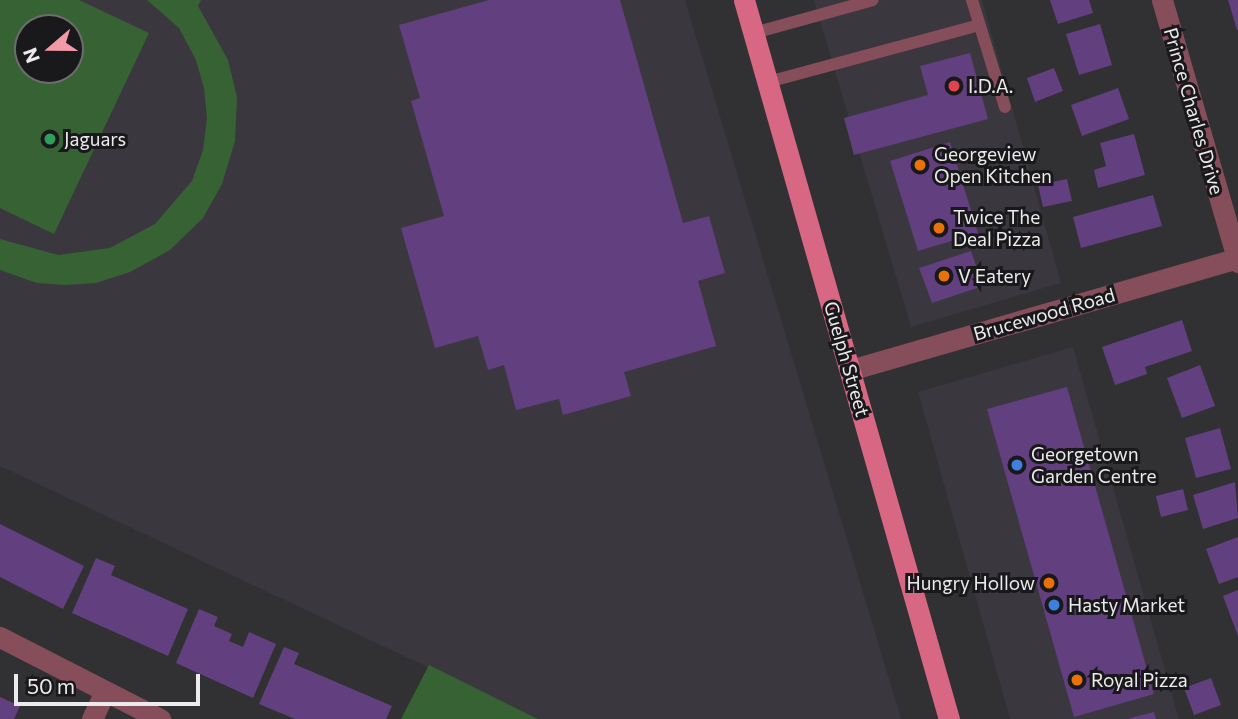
<!DOCTYPE html>
<html>
<head>
<meta charset="utf-8">
<style>
	body { margin:0 }
	#map { position:relative; width:1238px; height:719px; overflow:hidden; background:#313033; font-family:Commissioner,sans-serif }
	div>[style] { position:absolute }
	.built>* { inset:0; background:#3b373f }
	.green>* { inset:0; background:#376234 }
	.building>* { inset:0; background:#623f7f }
	.service>* { height:12px; margin:-6px; padding:0 6px; transform-origin:6px; border-radius:6px; background:#864e5a }
	.minor>* { height:21px; margin:-10.5px; padding:0 10.5px; transform-origin:10.5px; border-radius:10.5px; background:#864e5a }
	.primary>* { height:21px; margin:-10.5px; padding:0 10.5px; transform-origin:10.5px; border-radius:10.5px; background:#d76783 }
	.dots>* { width:19px; height:19px; translate:-50% -50%; box-sizing:border-box; border:4px solid #19181a; border-radius:50% }
	span { translate:-50% -50%; white-space:nowrap; text-align:center; line-height:1.15; -webkit-text-stroke:6px #19181a; paint-order:stroke }
	.poi-label { font-size:19px; color:#ebeaec }
	.left { translate:0 -50%; text-align:left }
	.right { translate:-100% -50%; text-align:right }
	.street-label { font-size:19px; color:#ebeaec }
	.north { position:absolute; left:14px; top:14px; width:70px; height:70px; box-sizing:border-box; background:#19181a; border:2px solid #6d6c6e; border-radius:50%; rotate:250deg; font-size:19px; font-weight:700; line-height:28px; text-align:center; color:#ebeaec }
	.north::after { content:''; display:block; margin:auto; width:24px; height:32px; background:#f39aa9; clip-path:polygon(50% 0,100% 100%,50% 72%,0 100%) }
	.scale { position:absolute; left:14px; top:674px; width:186px; height:32px; box-sizing:border-box; border:4px solid #ebeaec; border-top:0; padding-left:9px; font-size:21px; line-height:24px; white-space:nowrap; color:#ebeaec; -webkit-text-stroke:5px #19181a; paint-order:stroke }
</style>
</head>
<body>
<div id="map">
	<div class="built">
		<div style="clip-path:polygon(evenodd,0 0,685px 0,901px 719px,538px 719px,0 466px,0 0,28px 28px,70px 28px,70px 70px,28px 70px,28px 28px)"></div>
		<div style="clip-path:polygon(814px 0,982px 0,1061px 283px,911px 327px)"></div>
		<div style="clip-path:polygon(1073px 347px,1179px 719px,1010px 719px,918px 392px)"></div>
	</div>
	<div class="green">
		<div style="clip-path:polygon(evenodd,0 0,79px 0,149px 33px,54px 234px,0 208px,0 0,70px 28px,70px 70px,28px 70px,28px 28px,70px 28px)"></div>
		<div style="clip-path:polygon(147px 0,201px 0,198px 6px,228px 60px,237px 97px,235px 141px,222px 184px,203px 218px,170px 250px,130px 272px,96px 283px,64px 285px,37px 283px,0 270px,0 239px,58px 255px,110px 248px,155px 224px,192px 181px,203px 150px,207px 118px,204px 88px,196px 60px,179px 28px)"></div>
		<div style="clip-path:polygon(429px 665px,538px 719px,401px 719px)"></div>
	</div>
	<div class="building">
		<div style="clip-path:polygon(489px 0,620px 0,683px 223px,709px 216px,725px 273px,698px 281px,716px 346px,624px 372px,631px 396px,563px 415px,559px 399px,516px 410px,504px 365px,488px 370px,478px 336px,435px 348px,401px 228px,444px 216px,411px 101px,420px 98px,399px 25px)"></div>
		<div style="clip-path:polygon(1050px 0,1089px 0,1093px 13px,1058px 24px)"></div>
		<div style="clip-path:polygon(1228px 0,1238px 0,1238px 30px,1237px 30px)"></div>
		<div style="clip-path:polygon(1100px 24px,1112px 65px,1079px 75px,1066px 34px)"></div>
		<div style="clip-path:polygon(970px 53px,988px 119px,854px 155px,844px 118px,928px 95px,920px 66px)"></div>
		<div style="clip-path:polygon(1054px 68px,1063px 91px,1035px 102px,1027px 78px)"></div>
		<div style="clip-path:polygon(1118px 88px,1129px 119px,1082px 136px,1071px 105px)"></div>
		<div style="clip-path:polygon(1134px 134px,1145px 175px,1098px 188px,1094px 170px,1106px 166px,1100px 143px)"></div>
		<div style="clip-path:polygon(950px 142px,978px 233px,918px 251px,890px 161px)"></div>
		<div style="clip-path:polygon(1067px 179px,1072px 201px,1043px 207px,1038px 185px)"></div>
		<div style="clip-path:polygon(1153px 195px,1162px 226px,1081px 248px,1073px 217px)"></div>
		<div style="clip-path:polygon(971px 251px,983px 286px,932px 303px,919px 268px)"></div>
		<div style="clip-path:polygon(1182px 320px,1192px 351px,1145px 367px,1147px 374px,1115px 385px,1102px 347px)"></div>
		<div style="clip-path:polygon(1200px 365px,1215px 406px,1182px 418px,1167px 378px)"></div>
		<div style="clip-path:polygon(1067px 387px,1154px 694px,1074px 717px,987px 409px)"></div>
		<div style="clip-path:polygon(1220px 428px,1231px 469px,1196px 478px,1185px 438px)"></div>
		<div style="clip-path:polygon(1235px 482px,1238px 518px,1203px 529px,1193px 495px)"></div>
		<div style="clip-path:polygon(1183px 489px,1188px 510px,1161px 517px,1156px 496px)"></div>
		<div style="clip-path:polygon(0 524px,84px 566px,63px 609px,0 577px)"></div>
		<div style="clip-path:polygon(1238px 537px,1238px 577px,1219px 584px,1206px 549px)"></div>
		<div style="clip-path:polygon(96px 558px,115px 566px,111px 575px,188px 609px,168px 656px,72px 613px)"></div>
		<div style="clip-path:polygon(1238px 590px,1238px 636px,1223px 596px)"></div>
		<div style="clip-path:polygon(199px 609px,218px 617px,214px 626px,232px 634px,229px 641px,243px 647px,249px 632px,276px 644px,253px 698px,176px 663px)"></div>
		<div style="clip-path:polygon(284px 647px,299px 653px,294px 664px,392px 706px,386px 719px,295px 719px,259px 704px)"></div>
		<div style="clip-path:polygon(1211px 678px,1221px 705px,1194px 715px,1184px 688px)"></div>
		<div style="clip-path:polygon(0 697px,20px 706px,14px 719px,0 719px)"></div>
		<div style="clip-path:polygon(1154px 712px,1156px 719px,1130px 719px,1130px 718px)"></div>
	</div>
	<div class="service">
		<div style="left:972px;top:0;width:112px;rotate:72.9deg"></div>
		<div style="left:754px;top:33px;width:123px;rotate:-15.5deg"></div>
		<div style="left:768px;top:82px;width:219px;rotate:-15.1deg"></div>
	</div>
	<div class="minor">
		<div style="left:1162px;top:0;width:273px;rotate:73.8deg"></div>
		<div style="left:850px;top:370px;width:404px;rotate:-16.1deg"></div>
		<div style="left:0;top:637px;width:180px;rotate:27.1deg"></div>
		<div style="left:92px;top:719px;width:29px;rotate:-65deg"></div>
	</div>
	<div class="primary">
		<div style="left:744px;top:0;width:748px;rotate:74.09deg"></div>
	</div>
	<div class="dots">
		<div style="left:954px;top:86px;background:#e0444e"></div>
		<div style="left:50px;top:139px;background:#2e9e5b"></div>
		<div style="left:920px;top:165px;background:#e8710a"></div>
		<div style="left:939px;top:228px;background:#e8710a"></div>
		<div style="left:944px;top:276px;background:#e8710a"></div>
		<div style="left:1017px;top:465px;background:#3f7fe0"></div>
		<div style="left:1049px;top:583px;background:#e8710a"></div>
		<div style="left:1054px;top:605px;background:#3f7fe0"></div>
		<div style="left:1077px;top:680px;background:#e8710a"></div>
	</div>
	<div class="poi-label">
		<span class="left" style="left:968px;top:86px">I.D.A.</span>
		<span class="left" style="left:64px;top:139px">Jaguars</span>
		<span class="left" style="left:934px;top:165px">Georgeview<br>Open Kitchen</span>
		<span class="left" style="left:953px;top:228px">Twice The<br>Deal Pizza</span>
		<span class="left" style="left:958px;top:276px">V Eatery</span>
		<span class="left" style="left:1031px;top:465px">Georgetown<br>Garden Centre</span>
		<span class="right" style="left:1035px;top:583px">Hungry Hollow</span>
		<span class="left" style="left:1068px;top:605px">Hasty Market</span>
		<span class="left" style="left:1091px;top:680px">Royal Pizza</span>
	</div>
	<div class="street-label">
		<span style="left:1194px;top:111px;rotate:74deg">Prince Charles Drive</span>
		<span style="left:1044px;top:314px;rotate:-16deg">Brucewood Road</span>
		<span style="left:847px;top:359px;rotate:74deg">Guelph Street</span>
	</div>
	<div class="north">N</div>
	<div class="scale">50 m</div>
</div>
</body>
</html>
